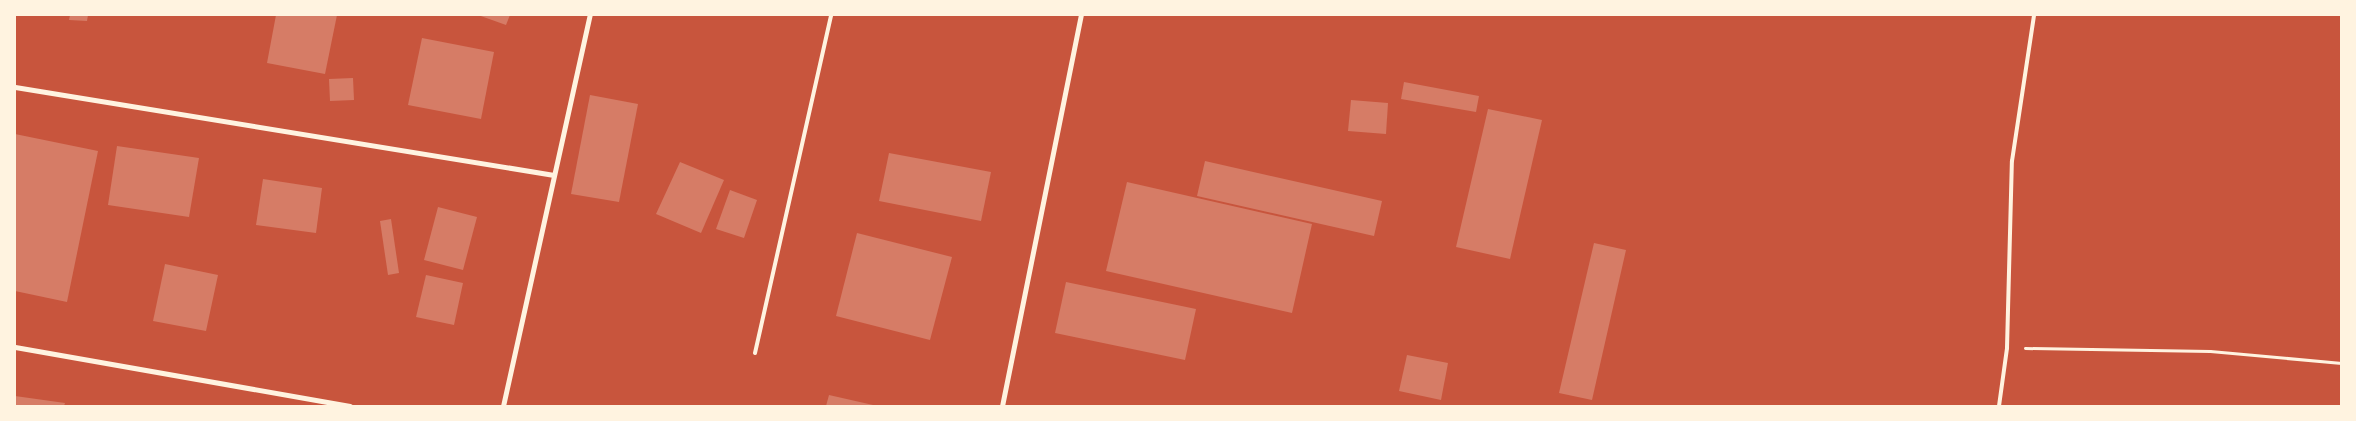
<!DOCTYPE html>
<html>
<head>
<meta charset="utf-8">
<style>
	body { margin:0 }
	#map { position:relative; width:2356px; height:421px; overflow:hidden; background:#c8553d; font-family:"Times New Roman",serif }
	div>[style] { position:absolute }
	.building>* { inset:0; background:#d67c66 }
	.path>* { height:3px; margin:-1.5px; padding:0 1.5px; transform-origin:1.5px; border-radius:1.5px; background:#fff3e0 }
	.service>* { height:4px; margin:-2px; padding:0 2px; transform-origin:2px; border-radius:2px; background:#fff3e0 }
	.minor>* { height:5px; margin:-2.5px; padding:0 2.5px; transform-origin:2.5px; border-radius:2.5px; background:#fff3e0 }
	span { translate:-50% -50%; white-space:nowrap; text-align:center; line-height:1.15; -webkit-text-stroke:4px #fff3e0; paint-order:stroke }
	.frame { position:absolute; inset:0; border:16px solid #fff3e0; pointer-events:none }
</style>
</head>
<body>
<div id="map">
	<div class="building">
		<div style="clip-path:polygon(70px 15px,88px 15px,87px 21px,69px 20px)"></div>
		<div style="clip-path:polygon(276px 15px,337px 15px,325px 74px,267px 63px)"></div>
		<div style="clip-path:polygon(478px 15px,510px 15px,506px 25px)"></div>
		<div style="clip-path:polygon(422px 38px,494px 52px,481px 119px,408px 105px)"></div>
		<div style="clip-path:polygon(353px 78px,354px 100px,330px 101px,329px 79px)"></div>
		<div style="clip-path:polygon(1404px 82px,1479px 96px,1476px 112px,1401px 99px)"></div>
		<div style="clip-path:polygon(590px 95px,638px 104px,619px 202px,571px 194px)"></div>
		<div style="clip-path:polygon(1351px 100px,1388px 103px,1386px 134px,1348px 131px)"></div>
		<div style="clip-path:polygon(1488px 109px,1542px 120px,1510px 259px,1456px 247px)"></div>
		<div style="clip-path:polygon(15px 134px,98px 151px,67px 302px,15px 291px)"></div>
		<div style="clip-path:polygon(117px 146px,199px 158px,189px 217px,108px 205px)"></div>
		<div style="clip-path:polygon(889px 153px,991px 172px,981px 221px,879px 201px)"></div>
		<div style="clip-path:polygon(1205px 161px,1382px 201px,1374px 236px,1197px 196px)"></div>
		<div style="clip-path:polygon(680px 162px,724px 180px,701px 233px,656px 214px)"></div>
		<div style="clip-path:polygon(263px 179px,322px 188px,316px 233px,256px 225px)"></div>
		<div style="clip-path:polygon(1127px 182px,1312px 224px,1292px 313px,1106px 271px)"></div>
		<div style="clip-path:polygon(730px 190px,757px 200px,744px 238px,716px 229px)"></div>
		<div style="clip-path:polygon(438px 207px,477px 217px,463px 270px,424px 260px)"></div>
		<div style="clip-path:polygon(391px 219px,399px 273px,388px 275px,380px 221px)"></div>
		<div style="clip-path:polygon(857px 233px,952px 257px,930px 340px,836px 316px)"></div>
		<div style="clip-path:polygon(1594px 243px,1626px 250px,1592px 400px,1559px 393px)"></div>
		<div style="clip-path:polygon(165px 264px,218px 275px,206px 331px,153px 321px)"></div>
		<div style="clip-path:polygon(426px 275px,463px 283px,454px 325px,416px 317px)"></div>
		<div style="clip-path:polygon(1066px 282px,1196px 309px,1185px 360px,1055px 333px)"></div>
		<div style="clip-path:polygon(1407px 355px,1448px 363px,1441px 400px,1399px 391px)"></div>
		<div style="clip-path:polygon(829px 395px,873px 405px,873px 406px,826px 406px)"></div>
		<div style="clip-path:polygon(15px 396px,65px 403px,64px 406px,15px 406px)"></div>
	</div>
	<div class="path">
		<div style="left:2025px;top:348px;width:185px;rotate:0.9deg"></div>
		<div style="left:2210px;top:351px;width:132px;rotate:5.2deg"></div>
	</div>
	<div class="service">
		<div style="left:755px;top:353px;width:346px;rotate:-77.3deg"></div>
		<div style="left:1999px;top:406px;width:59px;rotate:-82.1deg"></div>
		<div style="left:2007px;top:348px;width:187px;rotate:-88.5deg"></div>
		<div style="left:2012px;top:161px;width:148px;rotate:-81.4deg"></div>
	</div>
	<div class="minor">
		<div style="left:15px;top:87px;width:546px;rotate:9.27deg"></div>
		<div style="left:15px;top:347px;width:340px;rotate:10deg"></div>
		<div style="left:503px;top:406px;width:401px;rotate:-77.5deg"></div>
		<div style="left:1002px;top:406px;width:399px;rotate:-78.6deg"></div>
	</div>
	<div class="frame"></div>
</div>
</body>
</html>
